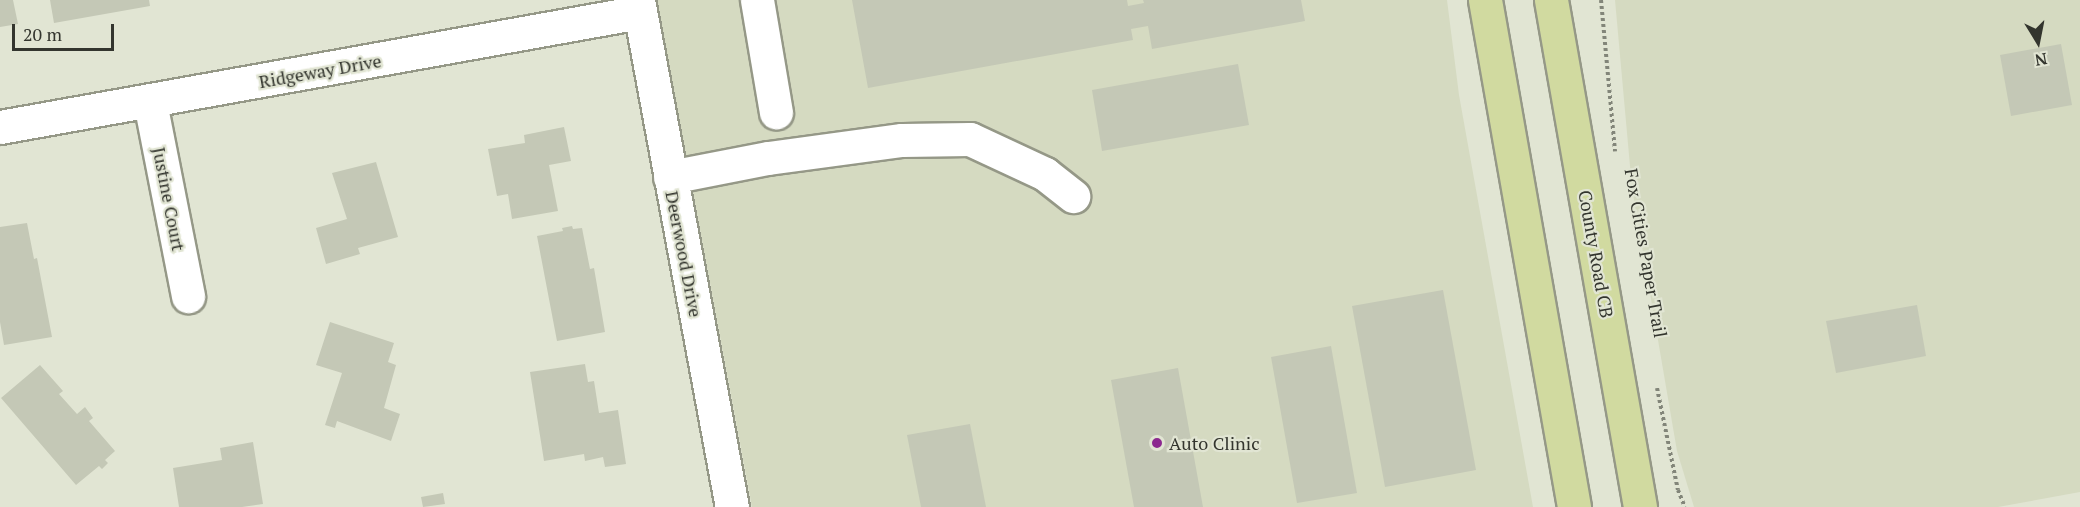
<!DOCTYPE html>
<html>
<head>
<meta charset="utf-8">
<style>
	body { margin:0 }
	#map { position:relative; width:2080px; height:507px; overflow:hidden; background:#e1e5d3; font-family:"PT Serif",serif }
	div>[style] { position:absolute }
	.built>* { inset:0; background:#d5dac1 }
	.building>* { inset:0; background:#c4c8b6 }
	.path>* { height:4px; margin-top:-2px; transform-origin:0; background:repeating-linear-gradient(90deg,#828579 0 3px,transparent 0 6px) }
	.roads { filter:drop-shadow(2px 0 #959887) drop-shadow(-2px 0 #959887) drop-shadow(0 2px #959887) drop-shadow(0 -2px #959887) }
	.minor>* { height:33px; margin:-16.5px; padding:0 16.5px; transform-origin:16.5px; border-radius:16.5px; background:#fff }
	.major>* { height:33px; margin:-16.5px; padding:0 16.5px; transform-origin:16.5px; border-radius:16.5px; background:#d1daa0 }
	.dots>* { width:16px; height:16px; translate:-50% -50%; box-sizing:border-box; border:3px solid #e1e5d3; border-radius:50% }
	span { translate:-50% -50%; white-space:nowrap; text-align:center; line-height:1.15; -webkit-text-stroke:4.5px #e1e5d3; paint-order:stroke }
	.street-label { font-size:18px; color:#33352e }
	.poi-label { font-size:18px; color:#33352e }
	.left { translate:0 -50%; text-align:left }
	.north { position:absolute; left:2008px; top:12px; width:60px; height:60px; -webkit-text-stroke:4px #e1e5d3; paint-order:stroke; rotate:170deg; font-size:16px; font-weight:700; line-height:24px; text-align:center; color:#33352e }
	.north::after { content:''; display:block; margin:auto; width:21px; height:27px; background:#33352e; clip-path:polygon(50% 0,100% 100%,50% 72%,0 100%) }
	.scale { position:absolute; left:12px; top:24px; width:102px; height:27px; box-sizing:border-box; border:3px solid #33352e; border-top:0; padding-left:8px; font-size:18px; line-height:21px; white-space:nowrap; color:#33352e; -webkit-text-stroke:4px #e1e5d3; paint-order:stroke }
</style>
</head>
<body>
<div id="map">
	<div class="built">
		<div style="clip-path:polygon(657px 0,1447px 0,1459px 95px,1533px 507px,752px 507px)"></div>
		<div style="clip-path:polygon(1615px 0,2080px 0,2080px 492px,1998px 507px,1694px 507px,1677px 451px,1632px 188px)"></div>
	</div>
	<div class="building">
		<div style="clip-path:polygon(0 0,13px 0,18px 24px,0 27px)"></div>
		<div style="clip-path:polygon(50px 0,149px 0,150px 6px,54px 23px)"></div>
		<div style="clip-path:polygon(852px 0,1127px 0,1128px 6px,1144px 3px,1143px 0,1301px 0,1305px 21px,1152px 49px,1148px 26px,1131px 29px,1133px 40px,868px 88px)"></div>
		<div style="clip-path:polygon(2061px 44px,2072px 105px,2011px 116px,2000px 55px)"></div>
		<div style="clip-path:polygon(1238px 64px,1249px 125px,1102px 151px,1092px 90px)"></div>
		<div style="clip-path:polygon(564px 127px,571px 161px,549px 165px,558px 211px,512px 219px,508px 194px,497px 196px,488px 149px,525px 143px,524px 135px)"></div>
		<div style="clip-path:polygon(376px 162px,398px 237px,358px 248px,360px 254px,326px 264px,316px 228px,347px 219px,332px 173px)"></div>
		<div style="clip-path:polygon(27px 223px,34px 259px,37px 258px,52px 337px,4px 345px,0 322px,0 227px)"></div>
		<div style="clip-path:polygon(572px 226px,573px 229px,582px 228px,590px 269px,594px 268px,605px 332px,557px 341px,537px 236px,563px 231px,562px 228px)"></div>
		<div style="clip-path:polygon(1443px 290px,1476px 470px,1385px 487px,1352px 306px)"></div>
		<div style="clip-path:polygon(1917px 305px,1926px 356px,1836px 373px,1826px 321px)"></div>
		<div style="clip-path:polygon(330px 322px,394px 343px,388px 362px,396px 365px,384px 408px,400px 414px,391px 441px,337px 421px,335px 428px,325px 425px,342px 373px,316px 365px)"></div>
		<div style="clip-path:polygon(1331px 346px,1357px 493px,1297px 503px,1271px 357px)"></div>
		<div style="clip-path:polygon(585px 364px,588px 382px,594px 381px,599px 413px,618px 410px,626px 464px,605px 467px,603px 457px,585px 461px,584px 454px,544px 461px,530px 372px)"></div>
		<div style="clip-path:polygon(40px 365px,63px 391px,59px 394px,77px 414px,85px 407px,93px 418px,89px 421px,115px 451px,105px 460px,108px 463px,102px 469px,99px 466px,76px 485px,1px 398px)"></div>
		<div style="clip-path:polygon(1178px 368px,1203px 507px,1134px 507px,1111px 380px)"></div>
		<div style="clip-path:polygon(970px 424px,986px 507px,921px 507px,907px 435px)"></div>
		<div style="clip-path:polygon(253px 442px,263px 504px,242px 507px,179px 507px,173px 468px,222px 460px,220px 448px)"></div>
		<div style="clip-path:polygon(443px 493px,445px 504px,423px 507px,421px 497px)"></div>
	</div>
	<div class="path">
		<div style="left:1601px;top:0;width:152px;rotate:84.7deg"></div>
		<div style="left:1657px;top:388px;width:104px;rotate:78.4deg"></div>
		<div style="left:1678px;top:490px;width:18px;rotate:68deg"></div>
	</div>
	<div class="roads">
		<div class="minor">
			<div style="left:638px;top:0;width:516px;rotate:79.5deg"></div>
			<div style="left:757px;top:0;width:114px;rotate:80.4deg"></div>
			<div style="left:150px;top:102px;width:198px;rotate:78.9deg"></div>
			<div style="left:0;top:127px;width:650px;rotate:-10.19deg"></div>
			<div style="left:670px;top:177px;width:100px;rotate:-11deg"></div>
			<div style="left:768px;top:158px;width:135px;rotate:-7.7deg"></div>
			<div style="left:902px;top:140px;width:68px;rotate:-0.8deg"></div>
			<div style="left:970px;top:139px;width:83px;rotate:25deg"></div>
			<div style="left:1045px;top:174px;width:36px;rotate:38deg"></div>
		</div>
		<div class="major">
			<div style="left:1485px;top:0;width:515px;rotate:80.04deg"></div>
			<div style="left:1551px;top:0;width:515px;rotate:80.04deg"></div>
		</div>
	</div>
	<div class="dots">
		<div style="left:1157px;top:443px;background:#8c288f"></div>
	</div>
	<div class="street-label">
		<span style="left:320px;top:71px;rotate:-10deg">Ridgeway Drive</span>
		<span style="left:169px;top:199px;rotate:79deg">Justine Court</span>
		<span style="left:1646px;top:253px;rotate:80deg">Fox Cities Paper Trail</span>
		<span style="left:684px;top:254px;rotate:79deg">Deerwood Drive</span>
		<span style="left:1596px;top:254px;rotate:80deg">County Road CB</span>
	</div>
	<div class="poi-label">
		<span class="left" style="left:1169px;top:443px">Auto Clinic</span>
	</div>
	<div class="north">N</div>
	<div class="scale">20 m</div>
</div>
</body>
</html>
